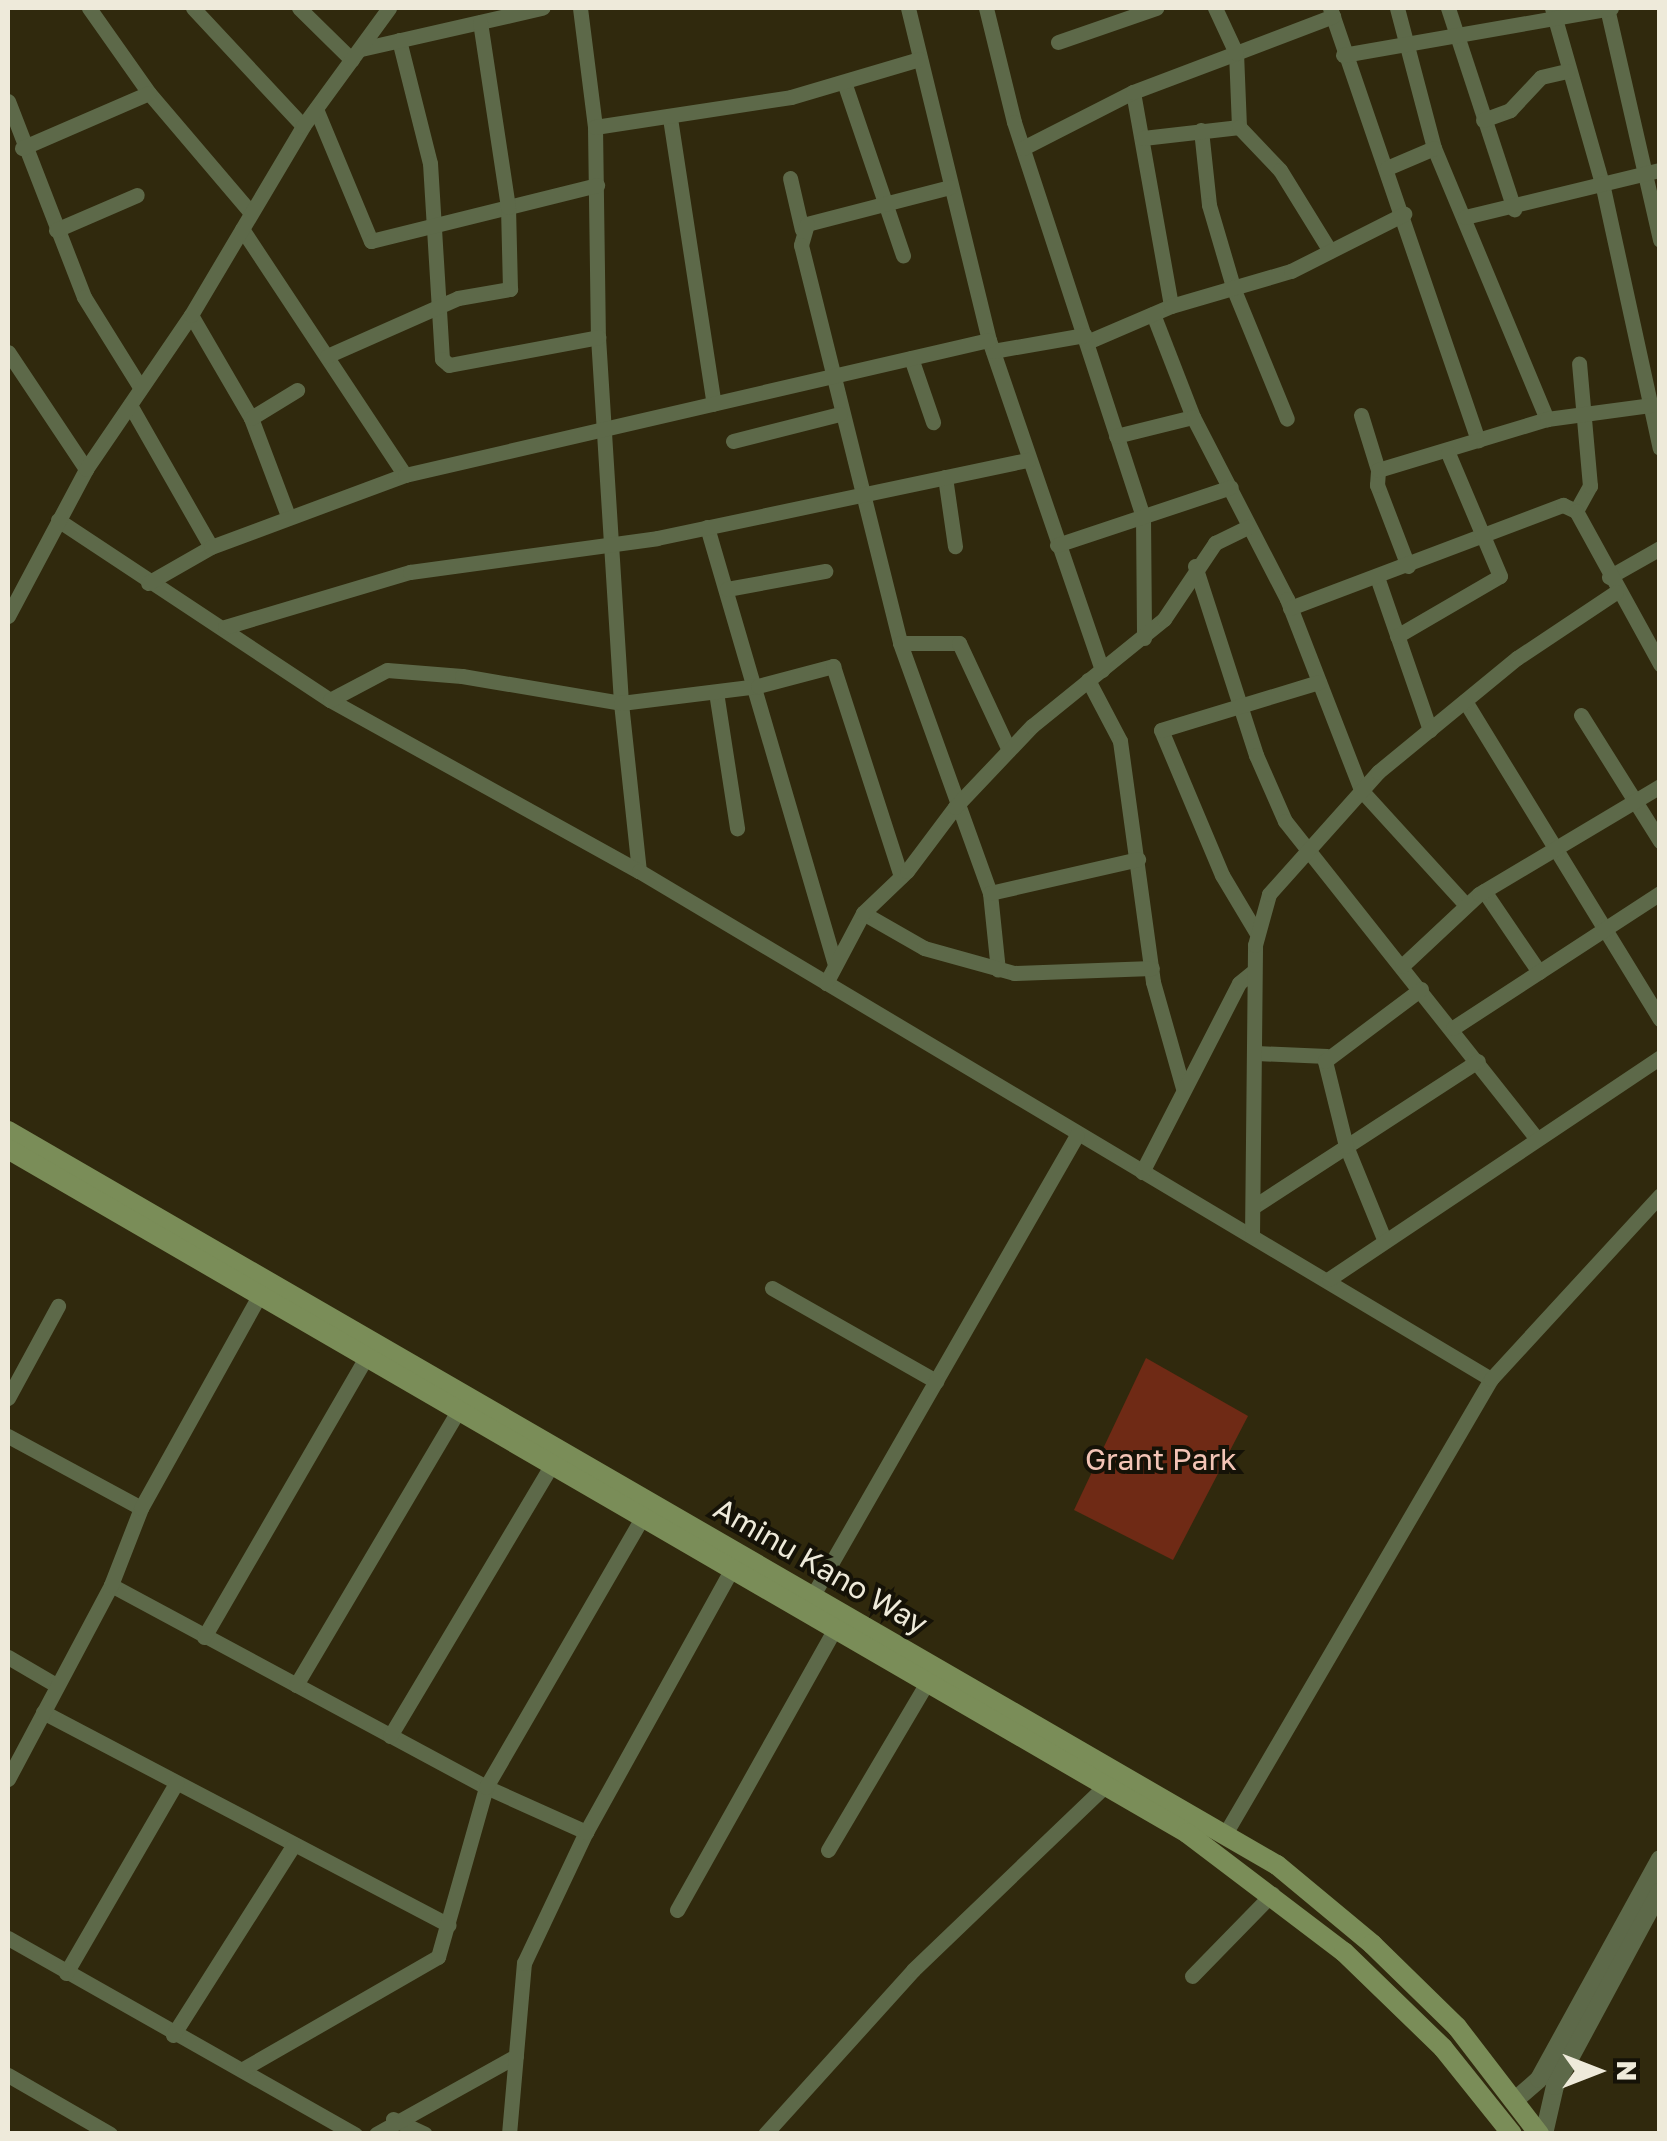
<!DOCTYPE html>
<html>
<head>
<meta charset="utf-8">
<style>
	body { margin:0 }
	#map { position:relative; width:1667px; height:2141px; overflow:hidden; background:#30290d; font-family:"Golos Text",sans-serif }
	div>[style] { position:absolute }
	.green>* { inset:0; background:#6f2a15 }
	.minor>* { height:15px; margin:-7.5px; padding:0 7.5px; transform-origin:7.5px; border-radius:7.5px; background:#5d6949 }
	.tertiary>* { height:18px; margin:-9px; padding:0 9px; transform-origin:9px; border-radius:9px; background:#5d6949 }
	.secondary>* { height:20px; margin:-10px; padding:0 10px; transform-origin:10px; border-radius:10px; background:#7a8d58 }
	span { translate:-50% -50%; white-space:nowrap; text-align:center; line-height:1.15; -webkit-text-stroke:8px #151207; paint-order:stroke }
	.park-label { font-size:30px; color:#f3c4b6 }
	.street-label { font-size:30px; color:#eeeada }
	.frame { position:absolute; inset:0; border:10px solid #eeeada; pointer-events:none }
	.north { position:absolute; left:1547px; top:2021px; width:100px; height:100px; -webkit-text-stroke:8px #151207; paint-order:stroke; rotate:90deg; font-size:28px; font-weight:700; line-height:40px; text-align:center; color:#eeeada }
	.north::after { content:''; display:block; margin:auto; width:35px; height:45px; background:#eeeada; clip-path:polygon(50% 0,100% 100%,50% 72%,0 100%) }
</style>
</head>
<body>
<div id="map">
	<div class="green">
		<div style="clip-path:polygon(1146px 1358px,1248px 1416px,1173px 1560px,1074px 1510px)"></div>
	</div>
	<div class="minor">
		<div style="left:89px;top:8px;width:104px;rotate:54.8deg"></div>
		<div style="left:149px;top:93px;width:157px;rotate:49.6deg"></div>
		<div style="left:193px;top:8px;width:161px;rotate:47deg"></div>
		<div style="left:299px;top:8px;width:74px;rotate:44.5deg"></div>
		<div style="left:580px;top:8px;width:120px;rotate:82.8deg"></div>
		<div style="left:595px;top:127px;width:210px;rotate:89.2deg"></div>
		<div style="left:598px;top:337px;width:367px;rotate:86.4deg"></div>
		<div style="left:621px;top:703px;width:169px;rotate:83.9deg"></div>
		<div style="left:908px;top:8px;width:342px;rotate:76.3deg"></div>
		<div style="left:989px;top:340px;width:349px;rotate:71.1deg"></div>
		<div style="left:986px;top:8px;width:117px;rotate:76.2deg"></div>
		<div style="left:1014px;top:122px;width:416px;rotate:71.9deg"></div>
		<div style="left:1143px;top:517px;width:121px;rotate:89.5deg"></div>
		<div style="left:1330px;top:8px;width:457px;rotate:71.1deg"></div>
		<div style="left:1397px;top:8px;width:145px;rotate:75.2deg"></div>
		<div style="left:1434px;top:148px;width:294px;rotate:67.4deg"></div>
		<div style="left:1448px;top:8px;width:212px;rotate:71.8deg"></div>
		<div style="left:1552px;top:8px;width:182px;rotate:74.1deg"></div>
		<div style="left:1602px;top:183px;width:271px;rotate:77.7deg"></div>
		<div style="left:1607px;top:8px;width:238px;rotate:77.1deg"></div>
		<div style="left:399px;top:40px;width:127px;rotate:75.9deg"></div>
		<div style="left:430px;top:163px;width:196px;rotate:86.5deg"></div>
		<div style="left:442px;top:359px;width:9px;rotate:41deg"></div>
		<div style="left:449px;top:365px;width:152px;rotate:-10.6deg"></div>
		<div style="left:1058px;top:42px;width:104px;rotate:-19.1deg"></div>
		<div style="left:361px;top:49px;width:186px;rotate:-12.8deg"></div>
		<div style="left:1343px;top:55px;width:272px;rotate:-9.9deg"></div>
		<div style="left:845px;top:85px;width:180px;rotate:71.2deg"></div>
		<div style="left:1133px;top:92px;width:217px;rotate:79.9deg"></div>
		<div style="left:8px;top:101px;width:210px;rotate:68.8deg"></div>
		<div style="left:84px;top:297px;width:106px;rotate:58.1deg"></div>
		<div style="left:316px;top:109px;width:143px;rotate:67.4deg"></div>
		<div style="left:371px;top:241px;width:233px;rotate:-13.9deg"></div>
		<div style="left:670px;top:118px;width:289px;rotate:81.3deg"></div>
		<div style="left:1483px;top:120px;width:29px;rotate:-20deg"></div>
		<div style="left:1510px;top:110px;width:45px;rotate:-46.8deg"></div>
		<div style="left:1541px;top:77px;width:27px;rotate:-13deg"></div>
		<div style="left:595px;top:127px;width:198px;rotate:-8.7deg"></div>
		<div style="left:791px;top:97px;width:134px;rotate:-16.5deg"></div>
		<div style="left:1239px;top:127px;width:74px;rotate:-92.3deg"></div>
		<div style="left:1236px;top:53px;width:104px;rotate:-20.9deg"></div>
		<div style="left:1201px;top:130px;width:75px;rotate:83.9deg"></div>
		<div style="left:1209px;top:205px;width:89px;rotate:73.6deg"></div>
		<div style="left:1234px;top:290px;width:139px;rotate:67.7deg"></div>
		<div style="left:1143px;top:138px;width:97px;rotate:-6.5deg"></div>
		<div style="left:1239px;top:127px;width:59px;rotate:46.4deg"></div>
		<div style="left:1280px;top:170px;width:95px;rotate:58.3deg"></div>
		<div style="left:22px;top:148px;width:138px;rotate:-23.4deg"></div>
		<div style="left:1023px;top:148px;width:123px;rotate:-27deg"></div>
		<div style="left:1133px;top:92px;width:110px;rotate:-20.7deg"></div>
		<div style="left:1236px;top:53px;width:50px;rotate:-115deg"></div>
		<div style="left:1387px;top:168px;width:51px;rotate:-23.1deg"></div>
		<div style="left:790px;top:178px;width:53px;rotate:77deg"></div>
		<div style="left:950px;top:187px;width:148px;rotate:165.5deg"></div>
		<div style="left:807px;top:224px;width:22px;rotate:106deg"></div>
		<div style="left:801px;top:245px;width:410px;rotate:76deg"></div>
		<div style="left:900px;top:643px;width:266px;rotate:70.2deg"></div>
		<div style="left:990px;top:893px;width:77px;rotate:84.1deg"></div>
		<div style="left:1465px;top:217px;width:201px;rotate:-13.6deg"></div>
		<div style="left:242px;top:229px;width:295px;rotate:56.5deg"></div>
		<div style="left:56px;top:230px;width:88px;rotate:-23.4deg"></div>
		<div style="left:1153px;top:314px;width:110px;rotate:68.8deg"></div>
		<div style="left:191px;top:315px;width:119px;rotate:59.8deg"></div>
		<div style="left:251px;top:418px;width:105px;rotate:69.3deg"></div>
		<div style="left:1087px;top:342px;width:91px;rotate:-23.2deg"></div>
		<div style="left:1171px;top:306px;width:125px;rotate:-16.3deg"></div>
		<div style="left:1291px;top:271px;width:127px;rotate:-26.8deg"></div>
		<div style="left:993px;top:351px;width:93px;rotate:-9.9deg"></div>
		<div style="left:8px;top:352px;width:141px;rotate:56.3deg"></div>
		<div style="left:327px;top:356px;width:143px;rotate:-23.9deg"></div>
		<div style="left:458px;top:298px;width:53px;rotate:-9.8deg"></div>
		<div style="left:510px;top:289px;width:82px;rotate:-91.4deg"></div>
		<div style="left:508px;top:207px;width:187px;rotate:-98.6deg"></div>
		<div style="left:911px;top:358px;width:68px;rotate:71deg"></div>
		<div style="left:130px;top:405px;width:163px;rotate:60.3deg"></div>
		<div style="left:1361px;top:415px;width:58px;rotate:72.8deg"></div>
		<div style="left:251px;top:418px;width:54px;rotate:-31.3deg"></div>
		<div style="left:1116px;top:436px;width:79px;rotate:-13.9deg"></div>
		<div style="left:1193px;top:417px;width:205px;rotate:62.7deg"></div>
		<div style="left:1287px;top:599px;width:205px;rotate:68.8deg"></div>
		<div style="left:1361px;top:790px;width:156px;rotate:47.6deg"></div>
		<div style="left:733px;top:441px;width:110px;rotate:-14.2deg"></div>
		<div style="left:945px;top:477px;width:70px;rotate:81.8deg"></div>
		<div style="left:1576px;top:511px;width:29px;rotate:-61deg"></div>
		<div style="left:1590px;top:486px;width:123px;rotate:-95.1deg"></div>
		<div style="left:58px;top:520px;width:326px;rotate:33.5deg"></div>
		<div style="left:330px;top:700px;width:353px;rotate:29deg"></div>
		<div style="left:639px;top:871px;width:992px;rotate:30.81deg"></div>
		<div style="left:707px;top:527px;width:456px;rotate:73.7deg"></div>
		<div style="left:1057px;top:545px;width:183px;rotate:-18.4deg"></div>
		<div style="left:1195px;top:566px;width:199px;rotate:72.1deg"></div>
		<div style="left:1256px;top:755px;width:72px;rotate:66.3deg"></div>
		<div style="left:1285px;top:821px;width:402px;rotate:51.6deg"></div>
		<div style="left:1408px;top:566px;width:87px;rotate:-110.9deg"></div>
		<div style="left:1377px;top:485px;width:15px;rotate:-86deg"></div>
		<div style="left:1378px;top:470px;width:177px;rotate:-16.8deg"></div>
		<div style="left:1547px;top:419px;width:104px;rotate:-7.7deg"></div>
		<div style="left:1377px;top:577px;width:162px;rotate:70.9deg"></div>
		<div style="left:1609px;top:577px;width:59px;rotate:-29.6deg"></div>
		<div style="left:148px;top:583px;width:73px;rotate:-29.7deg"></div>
		<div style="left:211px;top:547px;width:207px;rotate:-20.4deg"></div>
		<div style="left:405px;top:475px;width:599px;rotate:-13.02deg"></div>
		<div style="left:727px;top:589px;width:100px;rotate:-10.4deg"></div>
		<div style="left:1290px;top:608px;width:292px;rotate:-20.7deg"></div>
		<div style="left:1563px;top:505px;width:14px;rotate:25deg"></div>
		<div style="left:1576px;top:511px;width:175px;rotate:61.2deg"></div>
		<div style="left:8px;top:616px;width:166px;rotate:-62deg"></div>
		<div style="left:86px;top:469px;width:186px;rotate:-55.7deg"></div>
		<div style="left:191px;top:315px;width:220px;rotate:-59.3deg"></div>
		<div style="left:303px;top:126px;width:146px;rotate:-53.9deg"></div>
		<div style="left:225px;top:627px;width:193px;rotate:-16.6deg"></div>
		<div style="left:410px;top:572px;width:249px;rotate:-7.8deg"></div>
		<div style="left:657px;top:538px;width:379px;rotate:-11.9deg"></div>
		<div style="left:1397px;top:636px;width:119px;rotate:-30.2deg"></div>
		<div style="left:1500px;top:576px;width:134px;rotate:-112.9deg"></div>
		<div style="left:900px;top:643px;width:59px"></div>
		<div style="left:959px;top:643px;width:118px;rotate:65deg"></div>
		<div style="left:1088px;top:680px;width:69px;rotate:62.3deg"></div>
		<div style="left:1120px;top:741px;width:243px;rotate:82.2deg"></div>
		<div style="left:1153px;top:982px;width:110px;rotate:74.2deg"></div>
		<div style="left:716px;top:692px;width:138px;rotate:81.2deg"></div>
		<div style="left:330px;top:700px;width:64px;rotate:-27.8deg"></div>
		<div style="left:387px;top:670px;width:75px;rotate:4.6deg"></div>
		<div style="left:462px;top:676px;width:161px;rotate:9.6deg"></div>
		<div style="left:621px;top:703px;width:138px;rotate:-7.1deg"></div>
		<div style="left:758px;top:686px;width:78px;rotate:-14.9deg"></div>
		<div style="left:833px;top:666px;width:221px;rotate:72.1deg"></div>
		<div style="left:1465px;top:701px;width:373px;rotate:58.5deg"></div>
		<div style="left:1581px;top:715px;width:149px;rotate:57.9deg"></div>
		<div style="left:1484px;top:891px;width:98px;rotate:55.8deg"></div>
		<div style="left:990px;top:893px;width:152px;rotate:-12.9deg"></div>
		<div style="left:863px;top:913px;width:70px;rotate:29.8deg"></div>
		<div style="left:924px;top:948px;width:93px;rotate:15.5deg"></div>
		<div style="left:1014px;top:973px;width:138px;rotate:-2.1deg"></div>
		<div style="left:1256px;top:932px;width:66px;rotate:-120.8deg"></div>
		<div style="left:1222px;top:875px;width:157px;rotate:-112.8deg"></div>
		<div style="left:1161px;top:730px;width:165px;rotate:-16.9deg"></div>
		<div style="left:1402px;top:966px;width:105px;rotate:-43.1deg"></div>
		<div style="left:1479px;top:894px;width:211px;rotate:-30.8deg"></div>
		<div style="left:826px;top:983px;width:79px;rotate:-62.1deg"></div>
		<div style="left:863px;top:913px;width:61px;rotate:-43.7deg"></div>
		<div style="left:907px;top:871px;width:80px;rotate:-53.1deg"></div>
		<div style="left:955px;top:807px;width:112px;rotate:-46.5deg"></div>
		<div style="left:1032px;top:726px;width:170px;rotate:-39deg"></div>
		<div style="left:1164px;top:619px;width:92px;rotate:-56.1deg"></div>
		<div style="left:1215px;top:543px;width:37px;rotate:-26deg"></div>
		<div style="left:1453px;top:1028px;width:247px;rotate:-33.1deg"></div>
		<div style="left:1256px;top:1053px;width:71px;rotate:2.4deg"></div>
		<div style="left:1142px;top:1172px;width:212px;rotate:-62.8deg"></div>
		<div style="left:1239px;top:983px;width:19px;rotate:-39deg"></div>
		<div style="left:1253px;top:1207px;width:268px;rotate:-33deg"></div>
		<div style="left:1252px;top:1236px;width:291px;rotate:-89.4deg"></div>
		<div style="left:1255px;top:945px;width:53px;rotate:-74.6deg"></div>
		<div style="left:1269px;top:894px;width:164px;rotate:-48.2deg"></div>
		<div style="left:1378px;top:772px;width:180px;rotate:-39.4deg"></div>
		<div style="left:1517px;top:658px;width:119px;rotate:-33.7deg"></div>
		<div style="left:1384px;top:1239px;width:100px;rotate:-112.2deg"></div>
		<div style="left:1346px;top:1146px;width:88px;rotate:-103.9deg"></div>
		<div style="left:1325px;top:1061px;width:120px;rotate:-36.9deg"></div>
		<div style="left:1329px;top:1279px;width:399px;rotate:-33.8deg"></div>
		<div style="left:772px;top:1288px;width:189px;rotate:29.6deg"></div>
		<div style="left:8px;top:1398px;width:105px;rotate:-61.5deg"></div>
		<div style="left:8px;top:1436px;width:151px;rotate:28.4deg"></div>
		<div style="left:111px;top:1585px;width:426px;rotate:28.3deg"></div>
		<div style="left:486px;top:1787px;width:110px;rotate:24.2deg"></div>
		<div style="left:809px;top:1602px;width:538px;rotate:-60.15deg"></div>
		<div style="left:204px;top:1637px;width:325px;rotate:-59.9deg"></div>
		<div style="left:8px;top:1657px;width:56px;rotate:30.3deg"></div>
		<div style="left:296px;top:1685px;width:321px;rotate:-59.4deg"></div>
		<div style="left:43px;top:1712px;width:458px;rotate:27.7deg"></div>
		<div style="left:390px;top:1736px;width:318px;rotate:-59.2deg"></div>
		<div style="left:8px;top:1779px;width:220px;rotate:-62deg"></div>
		<div style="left:111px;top:1585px;width:83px;rotate:-68.7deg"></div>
		<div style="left:141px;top:1508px;width:245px;rotate:-60.9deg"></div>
		<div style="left:1225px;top:1834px;width:527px;rotate:-59.69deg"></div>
		<div style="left:1491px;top:1379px;width:250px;rotate:-47.4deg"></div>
		<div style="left:828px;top:1850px;width:196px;rotate:-59.4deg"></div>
		<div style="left:677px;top:1910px;width:323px;rotate:-60.7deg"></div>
		<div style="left:8px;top:1938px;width:399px;rotate:29.5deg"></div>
		<div style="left:66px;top:1973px;width:220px;rotate:-59.9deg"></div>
		<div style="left:1192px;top:1976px;width:115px;rotate:-45.7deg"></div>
		<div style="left:173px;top:2035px;width:224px;rotate:-57.6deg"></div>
		<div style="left:243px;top:2069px;width:225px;rotate:-29.9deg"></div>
		<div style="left:438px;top:1957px;width:177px;rotate:-74.2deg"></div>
		<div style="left:486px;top:1787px;width:313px;rotate:-59.9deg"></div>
		<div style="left:8px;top:2075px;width:118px;rotate:30deg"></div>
		<div style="left:393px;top:2119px;width:35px;rotate:25deg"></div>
		<div style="left:376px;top:2134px;width:160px;rotate:-29.1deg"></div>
		<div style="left:509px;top:2134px;width:172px;rotate:-85deg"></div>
		<div style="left:524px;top:1963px;width:145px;rotate:-64.7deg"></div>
		<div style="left:586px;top:1832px;width:301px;rotate:-61deg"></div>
		<div style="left:765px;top:2134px;width:221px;rotate:-47.9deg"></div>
		<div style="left:913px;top:1970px;width:265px;rotate:-43.8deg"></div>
	</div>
	<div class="tertiary">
		<div style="left:1514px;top:2101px;width:33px;rotate:-41deg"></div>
		<div style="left:1539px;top:2079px;width:251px;rotate:-61.2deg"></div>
		<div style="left:1544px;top:2134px;width:49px;rotate:-77.1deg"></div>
		<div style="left:1555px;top:2086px;width:221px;rotate:-61.7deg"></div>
	</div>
	<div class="secondary">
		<div style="left:8px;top:1131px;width:1466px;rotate:30.05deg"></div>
		<div style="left:1277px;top:1865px;width:124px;rotate:39.7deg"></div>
		<div style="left:1372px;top:1944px;width:119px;rotate:44.3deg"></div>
		<div style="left:1457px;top:2027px;width:135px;rotate:52.5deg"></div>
		<div style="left:8px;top:1149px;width:1363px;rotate:30.12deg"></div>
		<div style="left:1187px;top:1833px;width:197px;rotate:37.2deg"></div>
		<div style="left:1344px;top:1952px;width:138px;rotate:44.1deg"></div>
		<div style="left:1443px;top:2048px;width:110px;rotate:51.3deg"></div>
	</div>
	<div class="park-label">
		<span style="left:1161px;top:1459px">Grant Park</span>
	</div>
	<div class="street-label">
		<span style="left:821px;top:1566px;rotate:30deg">Aminu Kano Way</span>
	</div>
	<div class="frame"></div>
	<div class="north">N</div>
</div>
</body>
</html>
